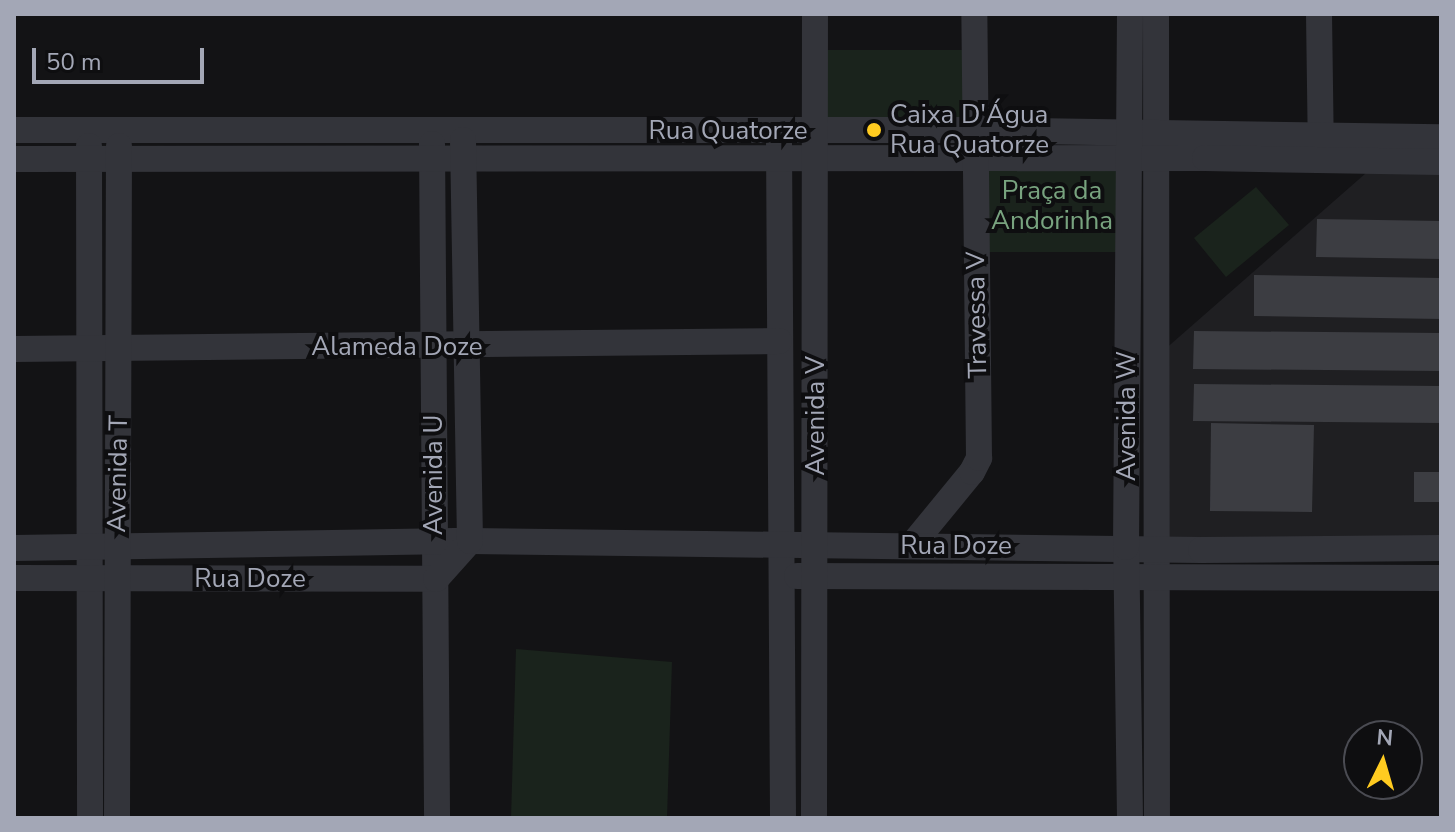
<!DOCTYPE html>
<html>
<head>
<meta charset="utf-8">
<style>
	body { margin:0 }
	#map { position:relative; width:1455px; height:832px; overflow:hidden; background:#131315; font-family:"Nunito Sans",sans-serif }
	div>[style] { position:absolute }
	.built>* { inset:0; background:#1f1f22 }
	.green>* { inset:0; background:#1a231c }
	.building>* { inset:0; background:#3c3d42 }
	.minor>* { height:26px; margin:-13px; padding:0 13px; transform-origin:13px; border-radius:13px; background:#33343a }
	.dots>* { width:22px; height:22px; translate:-50% -50%; box-sizing:border-box; border:4px solid #0e0e10; border-radius:50% }
	span { translate:-50% -50%; white-space:nowrap; text-align:center; line-height:1.15; -webkit-text-stroke:8px #0e0e10; paint-order:stroke }
	.poi-label { font-size:26px; color:#a3a7b6 }
	.left { translate:0 -50%; text-align:left }
	.street-label { font-size:26px; color:#a3a7b6 }
	.park-label { font-size:26px; color:#78a37f }
	.frame { position:absolute; inset:0; border:16px solid #a3a7b6; pointer-events:none }
	.north { position:absolute; left:1343px; top:720px; width:80px; height:80px; box-sizing:border-box; background:#0e0e10; border:2px solid #4a4b52; border-radius:50%; rotate:5deg; font-size:22px; font-weight:700; line-height:32px; text-align:center; color:#a3a7b6 }
	.north::after { content:''; display:block; margin:auto; width:28px; height:36px; background:#ffcb20; clip-path:polygon(50% 0,100% 100%,50% 72%,0 100%) }
	.scale { position:absolute; left:32px; top:48px; width:172px; height:36px; box-sizing:border-box; border:4px solid #a3a7b6; border-top:0; padding-left:10px; font-size:24px; line-height:28px; white-space:nowrap; color:#a3a7b6; -webkit-text-stroke:6px #0e0e10; paint-order:stroke }
</style>
</head>
<body>
<div id="map">
	<div class="built">
		<div style="clip-path:polygon(1374px 166px,1441px 167px,1441px 540px,1167px 541px,1163px 351px)"></div>
	</div>
	<div class="green">
		<div style="clip-path:polygon(815px 50px,975px 50px,976px 131px,815px 129px)"></div>
		<div style="clip-path:polygon(976px 159px,1128px 160px,1127px 252px,976px 252px)"></div>
		<div style="clip-path:polygon(1256px 187px,1289px 225px,1226px 277px,1194px 238px)"></div>
		<div style="clip-path:polygon(516px 649px,672px 662px,667px 818px,511px 818px)"></div>
	</div>
	<div class="building">
		<div style="clip-path:polygon(1317px 219px,1441px 221px,1441px 259px,1316px 257px)"></div>
		<div style="clip-path:polygon(1254px 275px,1441px 278px,1441px 319px,1254px 316px)"></div>
		<div style="clip-path:polygon(1194px 331px,1441px 333px,1441px 371px,1193px 369px)"></div>
		<div style="clip-path:polygon(1194px 384px,1441px 386px,1441px 423px,1193px 421px)"></div>
		<div style="clip-path:polygon(1211px 423px,1314px 425px,1312px 512px,1210px 511px)"></div>
		<div style="clip-path:polygon(1414px 472px,1441px 472px,1441px 502px,1414px 502px)"></div>
	</div>
	<div class="minor">
		<div style="left:1156px;top:14px;width:804px;rotate:89.93deg"></div>
		<div style="left:1319px;top:14px;width:136px;rotate:89.2deg"></div>
		<div style="left:14px;top:130px;width:961px"></div>
		<div style="left:975px;top:130px;width:466px;rotate:0.9deg"></div>
		<div style="left:779px;top:142px;width:676px;rotate:89.66deg"></div>
		<div style="left:432px;top:144px;width:674px;rotate:89.57deg"></div>
		<div style="left:89px;top:146px;width:672px;rotate:89.91deg"></div>
		<div style="left:14px;top:159px;width:1191px;rotate:-0.05deg"></div>
		<div style="left:1205px;top:158px;width:236px;rotate:1deg"></div>
		<div style="left:14px;top:349px;width:765px;rotate:-0.6deg"></div>
		<div style="left:912px;top:545px;width:94px;rotate:-50.6deg"></div>
		<div style="left:972px;top:472px;width:16px;rotate:-63deg"></div>
		<div style="left:979px;top:458px;width:444px;rotate:-90.6deg"></div>
		<div style="left:14px;top:548px;width:456px;rotate:-0.9deg"></div>
		<div style="left:470px;top:541px;width:731px;rotate:0.71deg"></div>
		<div style="left:1201px;top:550px;width:240px;rotate:-0.5deg"></div>
		<div style="left:797px;top:576px;width:644px;rotate:0.18deg"></div>
		<div style="left:14px;top:578px;width:422px;rotate:0.1deg"></div>
		<div style="left:436px;top:579px;width:51px;rotate:-48.2deg"></div>
		<div style="left:470px;top:541px;width:401px;rotate:-91deg"></div>
		<div style="left:117px;top:818px;width:672px;rotate:-89.83deg"></div>
		<div style="left:814px;top:818px;width:804px;rotate:-89.93deg"></div>
		<div style="left:1130px;top:818px;width:271px;rotate:-90.8deg"></div>
		<div style="left:1126px;top:547px;width:533px;rotate:-89.57deg"></div>
	</div>
	<div class="dots">
		<div style="left:874px;top:130px;background:#ffcb20"></div>
	</div>
	<div class="poi-label">
		<span class="left" style="left:890px;top:130px">Caixa D'Água<br>Rua Quatorze</span>
	</div>
	<div class="street-label">
		<span style="left:728px;top:131px">Rua Quatorze</span>
		<span style="left:977px;top:315px;rotate:-91deg">Travessa V</span>
		<span style="left:397px;top:347px">Alameda Doze</span>
		<span style="left:816px;top:416px;rotate:-90deg">Avenida V</span>
		<span style="left:1127px;top:416px;rotate:-90deg">Avenida W</span>
		<span style="left:118px;top:474px;rotate:-89deg">Avenida T</span>
		<span style="left:434px;top:475px;rotate:-90deg">Avenida U</span>
		<span style="left:956px;top:546px">Rua Doze</span>
		<span style="left:250px;top:579px">Rua Doze</span>
	</div>
	<div class="park-label">
		<span style="left:1052px;top:206px">Praça da<br>Andorinha</span>
	</div>
	<div class="frame"></div>
	<div class="north">N</div>
	<div class="scale">50 m</div>
</div>
</body>
</html>
